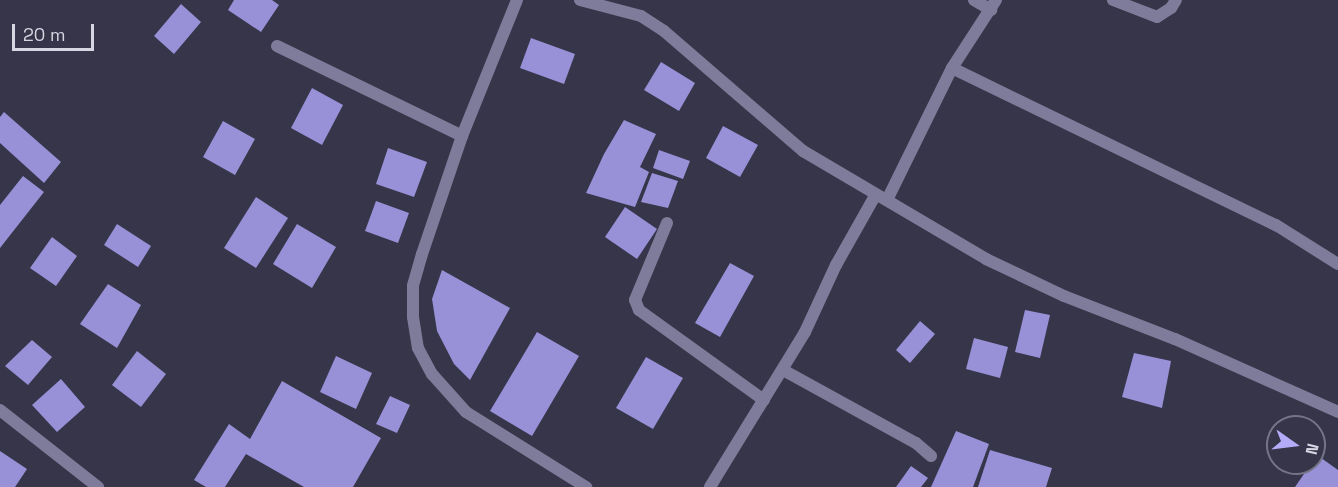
<!DOCTYPE html>
<html>
<head>
<meta charset="utf-8">
<style>
	body { margin:0 }
	#map { position:relative; width:1338px; height:487px; overflow:hidden; background:#363549; font-family:"Space Grotesk",sans-serif }
	div>[style] { position:absolute }
	.building>* { inset:0; background:#9891d7 }
	.minor>* { height:12px; margin:-6px; padding:0 6px; transform-origin:6px; border-radius:6px; background:#7e7c9a }
	span { translate:-50% -50%; white-space:nowrap; text-align:center; line-height:1.15; -webkit-text-stroke:6px #363549; paint-order:stroke }
	.north { position:absolute; left:1266px; top:415px; width:60px; height:60px; box-sizing:border-box; background:#363549; border:2px solid #767587; border-radius:50%; rotate:104deg; font-size:16px; font-weight:700; line-height:24px; text-align:center; color:#d7d6e3 }
	.north::after { content:''; display:block; margin:auto; width:21px; height:27px; background:#b4acf9; clip-path:polygon(50% 0,100% 100%,50% 72%,0 100%) }
	.scale { position:absolute; left:12px; top:24px; width:82px; height:27px; box-sizing:border-box; border:3px solid #d7d6e3; border-top:0; padding-left:8px; font-size:18px; line-height:21px; white-space:nowrap; color:#d7d6e3; -webkit-text-stroke:4px #363549; paint-order:stroke }
</style>
</head>
<body>
<div id="map">
	<div class="building">
		<div style="clip-path:polygon(234px 0,272px 0,279px 5px,261px 32px,228px 10px)"></div>
		<div style="clip-path:polygon(181px 4px,201px 22px,174px 54px,154px 36px)"></div>
		<div style="clip-path:polygon(531px 38px,575px 54px,564px 84px,520px 68px)"></div>
		<div style="clip-path:polygon(661px 62px,695px 83px,679px 111px,644px 90px)"></div>
		<div style="clip-path:polygon(312px 88px,343px 105px,322px 145px,291px 128px)"></div>
		<div style="clip-path:polygon(4px 112px,61px 162px,44px 183px,0 143px,0 117px)"></div>
		<div style="clip-path:polygon(624px 120px,656px 134px,640px 167px,649px 172px,635px 207px,586px 193px,604px 154px)"></div>
		<div style="clip-path:polygon(223px 121px,255px 139px,235px 175px,203px 157px)"></div>
		<div style="clip-path:polygon(723px 126px,758px 145px,740px 177px,706px 158px)"></div>
		<div style="clip-path:polygon(388px 148px,427px 162px,414px 197px,376px 184px)"></div>
		<div style="clip-path:polygon(659px 150px,690px 161px,683px 179px,653px 168px)"></div>
		<div style="clip-path:polygon(652px 173px,678px 181px,668px 208px,641px 202px)"></div>
		<div style="clip-path:polygon(23px 176px,44px 192px,0 248px,0 205px)"></div>
		<div style="clip-path:polygon(256px 197px,288px 218px,256px 268px,224px 248px)"></div>
		<div style="clip-path:polygon(376px 201px,409px 213px,398px 243px,365px 231px)"></div>
		<div style="clip-path:polygon(625px 207px,657px 229px,637px 259px,605px 237px)"></div>
		<div style="clip-path:polygon(117px 224px,151px 246px,138px 267px,104px 245px)"></div>
		<div style="clip-path:polygon(297px 224px,336px 247px,312px 288px,273px 264px)"></div>
		<div style="clip-path:polygon(52px 237px,77px 256px,56px 286px,30px 268px)"></div>
		<div style="clip-path:polygon(730px 263px,754px 276px,720px 337px,695px 323px)"></div>
		<div style="clip-path:polygon(442px 270px,510px 308px,470px 380px,454px 364px,437px 331px,432px 299px)"></div>
		<div style="clip-path:polygon(108px 284px,141px 305px,117px 348px,80px 324px)"></div>
		<div style="clip-path:polygon(1025px 310px,1050px 315px,1040px 358px,1015px 352px)"></div>
		<div style="clip-path:polygon(920px 321px,935px 334px,910px 363px,896px 350px)"></div>
		<div style="clip-path:polygon(537px 332px,579px 356px,532px 436px,490px 411px)"></div>
		<div style="clip-path:polygon(974px 338px,1008px 347px,1000px 378px,966px 369px)"></div>
		<div style="clip-path:polygon(32px 340px,52px 357px,28px 385px,5px 366px)"></div>
		<div style="clip-path:polygon(137px 351px,166px 374px,141px 407px,112px 385px)"></div>
		<div style="clip-path:polygon(1134px 353px,1171px 361px,1162px 408px,1122px 397px)"></div>
		<div style="clip-path:polygon(336px 356px,372px 373px,356px 409px,320px 392px)"></div>
		<div style="clip-path:polygon(646px 357px,683px 378px,653px 429px,616px 408px)"></div>
		<div style="clip-path:polygon(61px 379px,85px 407px,57px 432px,32px 405px)"></div>
		<div style="clip-path:polygon(282px 381px,381px 438px,353px 487px,304px 487px,246px 454px,225px 487px,206px 487px,194px 480px,229px 424px,250px 439px)"></div>
		<div style="clip-path:polygon(390px 396px,410px 405px,397px 433px,376px 424px)"></div>
		<div style="clip-path:polygon(956px 431px,989px 444px,973px 487px,931px 487px)"></div>
		<div style="clip-path:polygon(990px 450px,1052px 468px,1046px 487px,978px 487px)"></div>
		<div style="clip-path:polygon(0 451px,27px 469px,15px 487px,0 487px)"></div>
		<div style="clip-path:polygon(1317px 455px,1338px 470px,1338px 487px,1295px 487px)"></div>
		<div style="clip-path:polygon(911px 466px,928px 478px,921px 487px,896px 487px)"></div>
	</div>
	<div class="minor">
		<div style="left:517px;top:0;width:147px;rotate:112deg"></div>
		<div style="left:462px;top:136px;width:125px;rotate:108.7deg"></div>
		<div style="left:422px;top:254px;width:33px;rotate:106deg"></div>
		<div style="left:413px;top:286px;width:31px;rotate:90deg"></div>
		<div style="left:413px;top:317px;width:31px;rotate:81deg"></div>
		<div style="left:418px;top:348px;width:30px;rotate:62deg"></div>
		<div style="left:432px;top:374px;width:51px;rotate:48.2deg"></div>
		<div style="left:466px;top:412px;width:142px;rotate:32deg"></div>
		<div style="left:580px;top:0;width:63px;rotate:14.7deg"></div>
		<div style="left:641px;top:16px;width:27px;rotate:33deg"></div>
		<div style="left:664px;top:31px;width:184px;rotate:40.8deg"></div>
		<div style="left:803px;top:151px;width:212px;rotate:30.5deg"></div>
		<div style="left:986px;top:259px;width:86px;rotate:25.4deg"></div>
		<div style="left:1064px;top:296px;width:119px;rotate:21.2deg"></div>
		<div style="left:1175px;top:339px;width:179px;rotate:24.1deg"></div>
		<div style="left:974px;top:0;width:20px;rotate:30deg"></div>
		<div style="left:1113px;top:0;width:47px;rotate:21.1deg"></div>
		<div style="left:1157px;top:17px;width:17px;rotate:-33deg"></div>
		<div style="left:1171px;top:8px;width:9px;rotate:-58deg"></div>
		<div style="left:277px;top:46px;width:206px;rotate:25.9deg"></div>
		<div style="left:952px;top:68px;width:81px;rotate:-57.1deg"></div>
		<div style="left:887px;top:200px;width:147px;rotate:-63.8deg"></div>
		<div style="left:952px;top:68px;width:360px;rotate:25.9deg"></div>
		<div style="left:1276px;top:225px;width:73px;rotate:32.2deg"></div>
		<div style="left:667px;top:223px;width:83px;rotate:112.6deg"></div>
		<div style="left:635px;top:300px;width:11px;rotate:68deg"></div>
		<div style="left:639px;top:310px;width:154px;rotate:35.8deg"></div>
		<div style="left:783px;top:370px;width:152px;rotate:28.8deg"></div>
		<div style="left:916px;top:443px;width:20px;rotate:41deg"></div>
		<div style="left:0;top:410px;width:125px;rotate:38.2deg"></div>
		<div style="left:710px;top:487px;width:182px;rotate:-58.5deg"></div>
		<div style="left:805px;top:332px;width:74px;rotate:-65.2deg"></div>
		<div style="left:836px;top:265px;width:81px;rotate:-60.6deg"></div>
	</div>
	<div class="north">N</div>
	<div class="scale">20 m</div>
</div>
</body>
</html>
